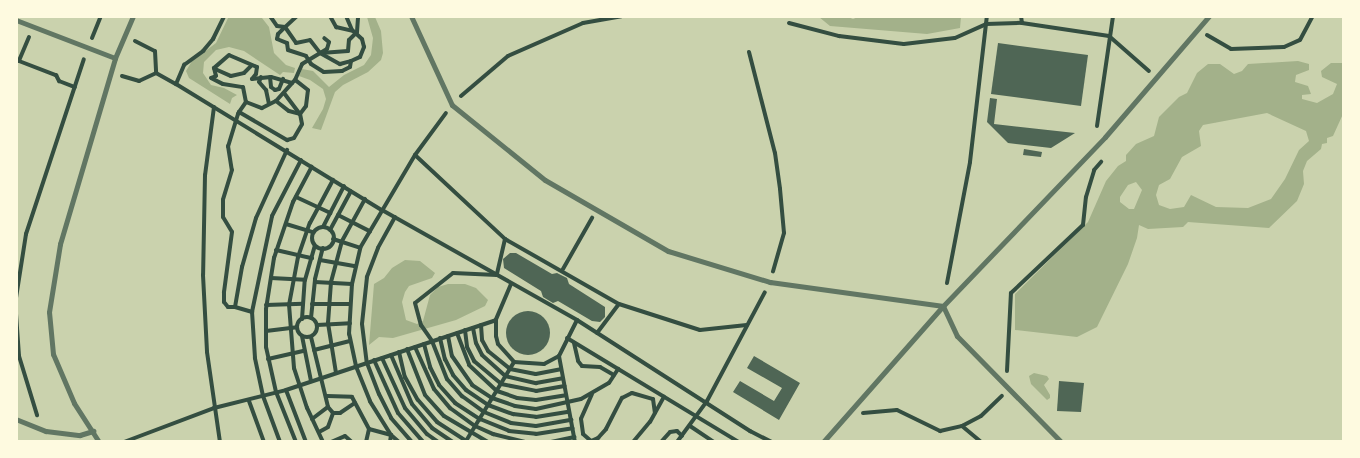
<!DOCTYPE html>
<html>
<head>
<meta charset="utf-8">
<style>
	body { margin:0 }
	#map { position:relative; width:1360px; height:458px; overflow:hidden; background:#e9edc9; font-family:Manrope,sans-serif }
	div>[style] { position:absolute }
	.green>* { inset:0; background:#cad2ad }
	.water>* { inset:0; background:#a3b18a }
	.building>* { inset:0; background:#4f6655 }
	.round { border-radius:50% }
	.path>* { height:4px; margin:-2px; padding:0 2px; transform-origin:2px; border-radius:2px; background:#344e41 }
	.path>.ring { margin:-2px; padding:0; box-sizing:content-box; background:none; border:4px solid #344e41; border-radius:50% }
	.service>* { height:4.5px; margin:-2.25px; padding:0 2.25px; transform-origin:2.25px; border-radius:2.25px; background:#617663 }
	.pedestrian>* { height:5px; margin:-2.5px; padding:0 2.5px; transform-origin:2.5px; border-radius:2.5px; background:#617663 }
	span { translate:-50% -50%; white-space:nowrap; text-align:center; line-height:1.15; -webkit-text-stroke:5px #fefae0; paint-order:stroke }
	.frame { position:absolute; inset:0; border:18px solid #fefae0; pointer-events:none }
</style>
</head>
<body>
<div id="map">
	<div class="green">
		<div style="clip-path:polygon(16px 17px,1343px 17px,1343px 441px,17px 441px)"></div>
	</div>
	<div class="water">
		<div style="clip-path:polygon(229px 16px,262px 18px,269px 27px,274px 53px,286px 65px,295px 68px,294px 73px,283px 72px,280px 75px,244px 51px,229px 47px,216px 50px,204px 62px,203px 73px,211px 85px,224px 88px,237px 95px,232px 98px,230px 104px,189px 78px,186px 71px,192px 61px,216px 43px)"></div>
		<div style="clip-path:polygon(367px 17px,375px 17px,381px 31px,383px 53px,381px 60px,368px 72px,343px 85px,335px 92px,321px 130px,312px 128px,323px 109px,326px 99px,323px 89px,310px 80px,299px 76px,302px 69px,313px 71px,329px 87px,344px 75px,364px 65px,371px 55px,373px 38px)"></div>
		<div style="clip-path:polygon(858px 17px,961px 16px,961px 17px,960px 28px,927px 34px,830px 26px,819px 17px,848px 17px,853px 19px)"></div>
		<div style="clip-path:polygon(evenodd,1298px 61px,1309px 64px,1309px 70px,1296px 75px,1295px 82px,1308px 86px,1311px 94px,1302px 95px,1302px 99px,1317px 103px,1333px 94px,1337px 84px,1322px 77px,1321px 71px,1331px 63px,1343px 63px,1343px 114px,1333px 136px,1327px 138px,1327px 143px,1322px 144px,1321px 149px,1307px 161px,1303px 171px,1304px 184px,1297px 201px,1269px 228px,1188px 222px,1183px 227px,1148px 229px,1139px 225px,1137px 238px,1128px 264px,1097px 327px,1077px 337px,1015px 330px,1015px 294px,1088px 222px,1106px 181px,1118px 166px,1126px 161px,1126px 155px,1136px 144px,1154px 136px,1159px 117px,1179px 97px,1187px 93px,1197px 73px,1208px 64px,1220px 64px,1234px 74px,1242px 71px,1248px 64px,1298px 61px,1267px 113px,1306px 131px,1309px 141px,1299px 150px,1285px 179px,1271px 199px,1248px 208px,1216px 207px,1191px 195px,1184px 207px,1170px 209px,1159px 205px,1156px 195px,1159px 185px,1170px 179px,1182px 157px,1201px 146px,1199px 131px,1203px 125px,1267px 113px,1298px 61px,1136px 182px,1142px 190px,1134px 209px,1129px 209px,1120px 202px,1120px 197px,1128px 185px,1136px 182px)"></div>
		<div style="clip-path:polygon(405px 260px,420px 261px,435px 273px,432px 278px,409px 286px,405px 292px,402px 302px,406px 320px,417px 324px,423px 321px,430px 295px,438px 287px,448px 284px,465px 284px,476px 288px,488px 300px,485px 306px,456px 320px,393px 338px,379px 337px,369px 345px,374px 284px,384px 278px,392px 268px)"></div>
		<div style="clip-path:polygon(1034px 373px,1047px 376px,1049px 379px,1044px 385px,1050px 395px,1050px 398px,1047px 400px,1031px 384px,1029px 376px)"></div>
	</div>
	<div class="building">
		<div style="clip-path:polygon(998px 43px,1088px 55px,1081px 106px,991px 94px)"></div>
		<div style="clip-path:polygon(990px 98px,997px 99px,994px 124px,1075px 133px,1051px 148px,1008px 143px,987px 122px)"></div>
		<div style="clip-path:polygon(1024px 149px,1042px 152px,1041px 157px,1023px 155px)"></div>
		<div style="clip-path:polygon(510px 253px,516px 253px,552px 274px,557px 273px,567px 278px,569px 284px,605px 307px,605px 317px,600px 322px,592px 321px,558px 301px,553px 303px,543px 297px,541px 291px,504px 268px,503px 259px)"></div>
		<div class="round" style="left:506px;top:311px;width:44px;height:44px"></div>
		<div style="clip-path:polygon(754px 356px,800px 383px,779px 420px,733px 392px,740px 381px,774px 401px,782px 388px,747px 368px)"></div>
		<div style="clip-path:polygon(1059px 381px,1084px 383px,1081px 412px,1057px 411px)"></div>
	</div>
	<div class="path">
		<div style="left:270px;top:16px;width:12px;rotate:55deg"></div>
		<div style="left:277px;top:26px;width:8px;rotate:7deg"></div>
		<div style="left:285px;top:27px;width:10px;rotate:135deg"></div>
		<div style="left:278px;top:34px;width:5px;rotate:101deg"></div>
		<div style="left:277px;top:39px;width:11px;rotate:22deg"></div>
		<div style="left:287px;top:43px;width:7px;rotate:82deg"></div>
		<div style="left:288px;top:50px;width:19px;rotate:18deg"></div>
		<div style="left:306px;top:56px;width:9px;rotate:58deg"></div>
		<div style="left:311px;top:64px;width:15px;rotate:32deg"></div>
		<div style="left:324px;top:72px;width:18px;rotate:-3deg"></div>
		<div style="left:342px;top:71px;width:9px;rotate:-27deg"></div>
		<div style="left:350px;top:67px;width:6px;rotate:-81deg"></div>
		<div style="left:351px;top:61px;width:10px;rotate:-24deg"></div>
		<div style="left:360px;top:57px;width:11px;rotate:-68deg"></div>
		<div style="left:364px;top:47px;width:8px;rotate:-104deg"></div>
		<div style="left:362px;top:39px;width:13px;rotate:-138deg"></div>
		<div style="left:352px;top:30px;width:15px;rotate:-113deg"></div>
		<div style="left:297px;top:16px;width:16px;rotate:137deg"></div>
		<div style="left:285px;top:27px;width:19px;rotate:55deg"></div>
		<div style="left:296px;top:43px;width:14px;rotate:-12deg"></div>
		<div style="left:310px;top:40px;width:16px;rotate:52deg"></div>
		<div style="left:320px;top:53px;width:23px;rotate:29deg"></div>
		<div style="left:340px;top:64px;width:11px;rotate:-15deg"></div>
		<div style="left:330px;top:16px;width:13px;rotate:61deg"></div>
		<div style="left:336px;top:27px;width:17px;rotate:13deg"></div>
		<div style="left:1021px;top:16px;width:7px;rotate:82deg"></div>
		<div style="left:789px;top:23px;width:52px;rotate:14.6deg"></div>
		<div style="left:839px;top:36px;width:65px;rotate:7deg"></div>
		<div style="left:904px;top:44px;width:51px;rotate:-6.7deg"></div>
		<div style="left:955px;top:38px;width:34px;rotate:-24deg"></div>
		<div style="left:986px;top:24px;width:36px;rotate:-2deg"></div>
		<div style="left:1022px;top:23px;width:88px;rotate:8.5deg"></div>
		<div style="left:1109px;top:36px;width:53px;rotate:41.2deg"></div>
		<div style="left:1207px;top:35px;width:28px;rotate:30deg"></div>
		<div style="left:1231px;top:49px;width:53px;rotate:-2.2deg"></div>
		<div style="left:1284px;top:47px;width:17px;rotate:-24deg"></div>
		<div style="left:1300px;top:40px;width:27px;rotate:-62deg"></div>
		<div style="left:29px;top:37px;width:26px;rotate:113deg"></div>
		<div style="left:19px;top:61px;width:40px;rotate:21deg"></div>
		<div style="left:56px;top:75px;width:7px;rotate:63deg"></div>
		<div style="left:59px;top:81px;width:17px;rotate:21deg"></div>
		<div style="left:92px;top:38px;width:24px;rotate:-68deg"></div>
		<div style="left:135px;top:41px;width:22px;rotate:27deg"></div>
		<div style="left:155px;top:51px;width:22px;rotate:87deg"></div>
		<div style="left:749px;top:52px;width:104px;rotate:75.6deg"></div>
		<div style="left:775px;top:153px;width:36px;rotate:82deg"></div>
		<div style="left:780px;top:189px;width:44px;rotate:84.8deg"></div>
		<div style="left:784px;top:233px;width:40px;rotate:106deg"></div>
		<div style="left:321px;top:53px;width:27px;rotate:-4deg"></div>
		<div style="left:348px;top:51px;width:11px;rotate:-85deg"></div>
		<div style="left:349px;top:40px;width:11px;rotate:-45deg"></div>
		<div style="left:357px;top:32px;width:16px;rotate:-86deg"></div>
		<div style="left:215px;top:69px;width:17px;rotate:24deg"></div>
		<div style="left:231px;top:76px;width:13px;rotate:-13deg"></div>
		<div style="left:244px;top:73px;width:10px;rotate:-45deg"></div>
		<div style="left:122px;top:76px;width:18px;rotate:16deg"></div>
		<div style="left:139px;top:81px;width:19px;rotate:-25deg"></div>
		<div style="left:156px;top:73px;width:23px;rotate:29deg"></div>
		<div style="left:176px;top:84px;width:241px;rotate:31.5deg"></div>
		<div style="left:382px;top:210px;width:224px;rotate:29.4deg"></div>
		<div style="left:577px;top:320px;width:206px;rotate:32.7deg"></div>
		<div style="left:750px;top:431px;width:25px;rotate:27deg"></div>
		<div style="left:261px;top:77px;width:5px;rotate:112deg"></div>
		<div style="left:259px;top:82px;width:11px;rotate:49deg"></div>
		<div style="left:266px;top:90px;width:14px;rotate:78deg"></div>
		<div style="left:270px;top:77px;width:10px;rotate:84deg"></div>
		<div style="left:271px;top:87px;width:5px;rotate:37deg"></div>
		<div style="left:275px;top:90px;width:4px;rotate:-14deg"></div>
		<div style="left:279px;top:89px;width:11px;rotate:-68deg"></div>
		<div style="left:295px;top:80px;width:17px;rotate:-66deg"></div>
		<div style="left:302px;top:64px;width:29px;rotate:-31deg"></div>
		<div style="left:327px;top:49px;width:7px;rotate:-74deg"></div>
		<div style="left:329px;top:42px;width:6px;rotate:-141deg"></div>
		<div style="left:176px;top:84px;width:21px;rotate:-67deg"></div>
		<div style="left:184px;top:65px;width:24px;rotate:-36deg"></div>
		<div style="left:203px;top:51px;width:16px;rotate:-50deg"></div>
		<div style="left:213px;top:39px;width:25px;rotate:-64deg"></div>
		<div style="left:284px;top:93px;width:26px;rotate:53deg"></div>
		<div style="left:461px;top:96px;width:62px;rotate:-40.4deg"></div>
		<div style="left:508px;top:56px;width:82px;rotate:-23.7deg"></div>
		<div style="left:583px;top:23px;width:39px;rotate:-10deg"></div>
		<div style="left:276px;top:101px;width:16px;rotate:38deg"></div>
		<div style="left:289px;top:111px;width:11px;rotate:15deg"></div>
		<div style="left:246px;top:102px;width:17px;rotate:21deg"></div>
		<div style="left:262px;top:108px;width:16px;rotate:-27deg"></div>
		<div style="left:276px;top:101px;width:24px;rotate:-48deg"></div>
		<div style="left:214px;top:107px;width:69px;rotate:97.5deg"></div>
		<div style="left:205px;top:175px;width:100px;rotate:91.1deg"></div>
		<div style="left:203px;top:275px;width:77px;rotate:87deg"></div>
		<div style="left:207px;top:352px;width:91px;rotate:81.8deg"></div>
		<div style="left:239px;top:112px;width:56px;rotate:30.3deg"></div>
		<div style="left:287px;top:140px;width:7px;rotate:-16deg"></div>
		<div style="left:294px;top:138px;width:16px;rotate:-60deg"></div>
		<div style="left:302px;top:124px;width:10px;rotate:-101deg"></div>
		<div style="left:300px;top:114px;width:10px;rotate:-53deg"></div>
		<div style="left:306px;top:106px;width:16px;rotate:-83deg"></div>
		<div style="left:308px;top:90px;width:16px;rotate:-142deg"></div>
		<div style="left:295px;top:80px;width:4px;rotate:135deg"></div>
		<div style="left:292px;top:83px;width:22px;rotate:-164deg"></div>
		<div style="left:271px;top:77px;width:19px;rotate:174deg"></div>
		<div style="left:252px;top:79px;width:6px;rotate:-51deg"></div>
		<div style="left:256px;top:74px;width:7px;rotate:-82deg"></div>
		<div style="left:257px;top:67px;width:30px;rotate:-157deg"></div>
		<div style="left:229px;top:55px;width:20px;rotate:139deg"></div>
		<div style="left:214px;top:68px;width:8px;rotate:76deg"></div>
		<div style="left:216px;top:76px;width:5px;rotate:158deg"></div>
		<div style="left:211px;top:78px;width:13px;rotate:27deg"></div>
		<div style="left:223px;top:84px;width:20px;rotate:9deg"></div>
		<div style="left:243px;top:87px;width:15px;rotate:79deg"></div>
		<div style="left:246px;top:102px;width:12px;rotate:125deg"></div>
		<div style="left:239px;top:112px;width:2px;rotate:117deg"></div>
		<div style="left:238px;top:114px;width:34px;rotate:107deg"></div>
		<div style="left:228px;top:146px;width:24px;rotate:81deg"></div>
		<div style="left:232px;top:170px;width:31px;rotate:107deg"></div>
		<div style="left:223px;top:200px;width:17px;rotate:90deg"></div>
		<div style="left:223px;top:217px;width:17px;rotate:59deg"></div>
		<div style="left:232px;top:232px;width:61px;rotate:97.6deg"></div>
		<div style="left:224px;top:292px;width:10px;rotate:90deg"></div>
		<div style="left:224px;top:302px;width:6px;rotate:51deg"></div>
		<div style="left:228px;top:307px;width:7px"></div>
		<div style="left:235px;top:307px;width:41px;rotate:-80.1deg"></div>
		<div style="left:242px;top:267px;width:51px;rotate:-74.1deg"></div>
		<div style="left:256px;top:218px;width:75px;rotate:-65.5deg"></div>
		<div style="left:1097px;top:126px;width:111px;rotate:-81.7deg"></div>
		<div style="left:415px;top:155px;width:123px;rotate:43deg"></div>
		<div style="left:505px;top:239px;width:131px;rotate:29.7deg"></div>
		<div style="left:619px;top:304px;width:85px;rotate:17.8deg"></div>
		<div style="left:700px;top:330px;width:47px;rotate:-6.1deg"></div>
		<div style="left:296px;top:197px;width:38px;rotate:25deg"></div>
		<div style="left:338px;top:215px;width:36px;rotate:27deg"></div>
		<div style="left:395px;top:217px;width:35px;rotate:119deg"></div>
		<div style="left:378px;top:248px;width:31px;rotate:111deg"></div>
		<div style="left:367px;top:277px;width:47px;rotate:96.1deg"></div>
		<div style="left:362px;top:324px;width:39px;rotate:83deg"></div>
		<div style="left:367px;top:363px;width:33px;rotate:69deg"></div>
		<div style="left:379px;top:394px;width:27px;rotate:63deg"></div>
		<div style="left:391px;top:418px;width:32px;rotate:49deg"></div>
		<div style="left:286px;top:224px;width:28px;rotate:17deg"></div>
		<div style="left:323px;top:227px;width:46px;rotate:-62.9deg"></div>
		<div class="ring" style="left:312px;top:227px;width:18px;height:18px"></div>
		<div style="left:330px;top:230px;width:44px;rotate:-61.7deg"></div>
		<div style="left:333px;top:239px;width:28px;rotate:18deg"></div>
		<div style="left:505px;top:239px;width:37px;rotate:103deg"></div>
		<div style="left:497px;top:275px;width:44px;rotate:-177.4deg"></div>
		<div style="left:453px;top:273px;width:48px;rotate:141.7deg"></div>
		<div style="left:415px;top:303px;width:23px;rotate:75deg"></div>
		<div style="left:421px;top:325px;width:19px;rotate:55deg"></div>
		<div style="left:432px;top:341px;width:41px;rotate:68.5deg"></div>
		<div style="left:447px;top:379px;width:23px;rotate:49deg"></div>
		<div style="left:462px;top:396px;width:27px;rotate:36deg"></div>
		<div style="left:484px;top:412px;width:29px;rotate:22deg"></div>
		<div style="left:511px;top:423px;width:25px;rotate:7deg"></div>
		<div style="left:536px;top:426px;width:36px;rotate:-10deg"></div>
		<div style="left:276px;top:250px;width:37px;rotate:13deg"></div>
		<div style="left:320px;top:260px;width:36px;rotate:10deg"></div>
		<div style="left:563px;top:269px;width:59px;rotate:-60.4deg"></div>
		<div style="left:271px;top:278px;width:34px;rotate:3deg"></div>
		<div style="left:315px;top:282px;width:37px;rotate:3deg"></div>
		<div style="left:947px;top:283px;width:123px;rotate:-79.2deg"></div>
		<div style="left:970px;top:162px;width:147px;rotate:-83.4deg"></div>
		<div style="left:511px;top:284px;width:39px;rotate:113deg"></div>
		<div style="left:496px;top:320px;width:16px;rotate:90deg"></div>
		<div style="left:496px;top:336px;width:8px;rotate:76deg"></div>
		<div style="left:498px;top:344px;width:24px;rotate:48deg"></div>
		<div style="left:514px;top:362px;width:30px;rotate:4deg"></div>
		<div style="left:544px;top:364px;width:17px;rotate:-28deg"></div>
		<div style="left:559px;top:356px;width:40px;rotate:-63.4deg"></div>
		<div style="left:16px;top:298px;width:65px;rotate:-81.1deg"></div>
		<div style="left:26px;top:234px;width:184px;rotate:-71.7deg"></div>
		<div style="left:312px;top:304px;width:38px"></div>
		<div style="left:266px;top:305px;width:37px;rotate:-2deg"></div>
		<div style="left:235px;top:307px;width:18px;rotate:16deg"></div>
		<div style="left:16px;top:314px;width:42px;rotate:85.9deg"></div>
		<div style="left:19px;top:356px;width:62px;rotate:73deg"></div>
		<div class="ring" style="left:297px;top:317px;width:16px;height:16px"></div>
		<div style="left:311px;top:318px;width:39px;rotate:-84deg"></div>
		<div style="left:315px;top:279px;width:32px;rotate:-76deg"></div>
		<div style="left:302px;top:319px;width:39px;rotate:-86deg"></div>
		<div style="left:305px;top:280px;width:35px;rotate:-74deg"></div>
		<div style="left:317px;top:325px;width:33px;rotate:-3deg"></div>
		<div style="left:481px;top:325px;width:15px;rotate:86deg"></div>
		<div style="left:482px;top:340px;width:13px;rotate:61deg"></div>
		<div style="left:488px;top:351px;width:28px;rotate:39deg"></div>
		<div style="left:510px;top:369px;width:26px;rotate:11deg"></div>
		<div style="left:536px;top:374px;width:25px;rotate:-11deg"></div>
		<div style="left:473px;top:328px;width:15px;rotate:79deg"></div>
		<div style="left:476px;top:343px;width:13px;rotate:63deg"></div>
		<div style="left:482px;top:355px;width:31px;rotate:42deg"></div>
		<div style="left:505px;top:376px;width:32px;rotate:13deg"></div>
		<div style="left:536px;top:383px;width:27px;rotate:-10deg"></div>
		<div style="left:465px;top:330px;width:17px;rotate:83deg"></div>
		<div style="left:467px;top:347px;width:16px;rotate:63deg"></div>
		<div style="left:474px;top:361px;width:35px;rotate:40deg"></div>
		<div style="left:501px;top:384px;width:36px;rotate:11deg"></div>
		<div style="left:536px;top:391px;width:29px;rotate:-10deg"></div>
		<div style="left:266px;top:331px;width:31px;rotate:-7deg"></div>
		<div style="left:457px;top:333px;width:34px;rotate:69deg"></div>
		<div style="left:469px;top:365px;width:38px;rotate:43deg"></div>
		<div style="left:497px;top:391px;width:21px;rotate:19deg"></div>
		<div style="left:517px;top:398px;width:19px;rotate:6deg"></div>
		<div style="left:536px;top:400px;width:30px;rotate:-9deg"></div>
		<div style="left:597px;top:333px;width:36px;rotate:-53deg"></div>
		<div style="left:302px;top:336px;width:46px;rotate:78.7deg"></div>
		<div style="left:448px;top:336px;width:20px;rotate:79deg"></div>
		<div style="left:452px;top:356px;width:35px;rotate:55deg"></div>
		<div style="left:472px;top:385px;width:24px;rotate:33deg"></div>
		<div style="left:492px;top:398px;width:24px;rotate:19deg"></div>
		<div style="left:515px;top:406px;width:21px;rotate:8deg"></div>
		<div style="left:536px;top:409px;width:46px;rotate:-12.5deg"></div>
		<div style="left:581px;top:399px;width:32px;rotate:-30deg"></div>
		<div style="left:609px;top:383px;width:17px;rotate:-57deg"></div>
		<div style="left:311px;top:337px;width:72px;rotate:76.3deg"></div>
		<div style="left:328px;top:407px;width:8px;rotate:50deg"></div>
		<div style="left:333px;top:413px;width:7px"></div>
		<div style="left:340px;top:413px;width:18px;rotate:-34deg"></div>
		<div style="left:440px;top:338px;width:22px;rotate:77deg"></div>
		<div style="left:445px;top:359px;width:18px;rotate:63deg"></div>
		<div style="left:453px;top:375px;width:20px;rotate:49deg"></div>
		<div style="left:466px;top:390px;width:27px;rotate:34deg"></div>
		<div style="left:488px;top:405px;width:27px;rotate:20deg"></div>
		<div style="left:513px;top:414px;width:23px;rotate:7deg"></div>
		<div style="left:536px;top:417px;width:33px;rotate:-9deg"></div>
		<div style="left:567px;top:338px;width:201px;rotate:31.2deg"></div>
		<div style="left:574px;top:343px;width:18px;rotate:77deg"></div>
		<div style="left:578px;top:361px;width:6px;rotate:51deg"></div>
		<div style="left:582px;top:366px;width:18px;rotate:3deg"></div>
		<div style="left:600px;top:367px;width:16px;rotate:30deg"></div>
		<div style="left:424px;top:344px;width:24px;rotate:75deg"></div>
		<div style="left:430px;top:367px;width:20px;rotate:63deg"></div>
		<div style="left:439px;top:385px;width:24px;rotate:48deg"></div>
		<div style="left:455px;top:403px;width:30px;rotate:33deg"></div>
		<div style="left:480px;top:419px;width:31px;rotate:22deg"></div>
		<div style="left:509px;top:431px;width:27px;rotate:6deg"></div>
		<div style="left:536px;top:434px;width:37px;rotate:-9deg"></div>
		<div style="left:415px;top:347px;width:46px;rotate:65.7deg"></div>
		<div style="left:434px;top:389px;width:25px;rotate:50deg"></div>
		<div style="left:450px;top:408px;width:31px;rotate:36deg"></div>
		<div style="left:475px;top:426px;width:20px;rotate:24deg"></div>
		<div style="left:493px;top:434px;width:33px;rotate:14deg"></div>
		<div style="left:407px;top:349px;width:49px;rotate:68.6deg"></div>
		<div style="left:425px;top:395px;width:28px;rotate:48deg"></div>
		<div style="left:444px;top:416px;width:51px;rotate:30.6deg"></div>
		<div style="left:314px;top:350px;width:37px;rotate:-14deg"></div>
		<div style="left:399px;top:352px;width:26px;rotate:77deg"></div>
		<div style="left:405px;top:377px;width:26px;rotate:61deg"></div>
		<div style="left:418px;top:400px;width:29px;rotate:49deg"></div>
		<div style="left:437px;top:422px;width:37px;rotate:33deg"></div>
		<div style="left:391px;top:355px;width:53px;rotate:66.8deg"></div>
		<div style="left:412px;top:404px;width:31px;rotate:50deg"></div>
		<div style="left:432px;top:428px;width:25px;rotate:34deg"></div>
		<div style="left:559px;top:356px;width:87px;rotate:79.5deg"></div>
		<div style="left:382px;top:358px;width:55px;rotate:65.3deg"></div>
		<div style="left:405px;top:408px;width:34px;rotate:50deg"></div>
		<div style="left:427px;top:434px;width:14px;rotate:36deg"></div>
		<div style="left:268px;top:359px;width:37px;rotate:-13deg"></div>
		<div style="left:374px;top:360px;width:58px;rotate:65.6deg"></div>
		<div style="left:398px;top:413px;width:38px;rotate:49deg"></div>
		<div style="left:1007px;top:371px;width:78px;rotate:-87.1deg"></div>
		<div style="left:1011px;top:293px;width:99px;rotate:-43.4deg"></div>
		<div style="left:1083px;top:225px;width:28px;rotate:-84deg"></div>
		<div style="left:1086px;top:197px;width:28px;rotate:-73deg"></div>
		<div style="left:1094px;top:170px;width:11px;rotate:-49deg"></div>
		<div style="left:336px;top:373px;width:51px;rotate:-99.1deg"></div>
		<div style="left:328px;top:323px;width:41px;rotate:-85.8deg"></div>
		<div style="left:331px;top:282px;width:42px;rotate:-75deg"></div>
		<div style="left:342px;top:241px;width:48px;rotate:-61.3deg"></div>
		<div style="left:286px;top:390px;width:56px;rotate:69deg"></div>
		<div style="left:592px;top:394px;width:27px;rotate:114deg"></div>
		<div style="left:581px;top:419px;width:15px;rotate:82deg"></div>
		<div style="left:583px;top:434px;width:11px;rotate:41deg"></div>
		<div style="left:591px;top:441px;width:8px;rotate:-23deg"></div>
		<div style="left:598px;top:438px;width:12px;rotate:-48deg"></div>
		<div style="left:606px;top:429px;width:35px;rotate:-63deg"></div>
		<div style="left:622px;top:398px;width:11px;rotate:-27deg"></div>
		<div style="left:632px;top:393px;width:22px;rotate:16deg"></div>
		<div style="left:653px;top:399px;width:14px;rotate:82deg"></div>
		<div style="left:327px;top:396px;width:25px;rotate:2deg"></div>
		<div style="left:352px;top:397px;width:36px;rotate:62deg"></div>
		<div style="left:369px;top:429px;width:13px;rotate:103deg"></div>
		<div style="left:249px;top:401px;width:44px;rotate:69.9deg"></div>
		<div style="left:863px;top:413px;width:34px;rotate:-5deg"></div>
		<div style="left:897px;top:410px;width:48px;rotate:26deg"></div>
		<div style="left:940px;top:431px;width:23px;rotate:-13deg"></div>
		<div style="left:962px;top:426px;width:21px;rotate:-28deg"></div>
		<div style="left:981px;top:416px;width:29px;rotate:-44deg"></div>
		<div style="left:312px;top:419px;width:20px;rotate:-37deg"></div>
		<div style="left:690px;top:426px;width:29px;rotate:34deg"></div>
		<div style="left:962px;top:426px;width:25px;rotate:40deg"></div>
		<div style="left:369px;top:429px;width:23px;rotate:15deg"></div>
		<div style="left:391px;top:435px;width:7px;rotate:98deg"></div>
		<div style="left:319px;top:432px;width:10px;rotate:-29deg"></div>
		<div style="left:328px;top:427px;width:15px;rotate:-70deg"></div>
		<div style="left:466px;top:441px;width:92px;rotate:-58.7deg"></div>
		<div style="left:124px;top:442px;width:96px;rotate:-20.7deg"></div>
		<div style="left:214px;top:408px;width:74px;rotate:-14deg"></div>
		<div style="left:286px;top:390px;width:221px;rotate:-18.4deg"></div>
		<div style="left:280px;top:442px;width:49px;rotate:-110.3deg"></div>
		<div style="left:263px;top:396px;width:39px;rotate:-102deg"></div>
		<div style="left:255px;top:358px;width:46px;rotate:-93.7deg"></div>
		<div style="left:252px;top:312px;width:98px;rotate:-78.2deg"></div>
		<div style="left:272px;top:216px;width:63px;rotate:-62.6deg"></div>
		<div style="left:296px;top:442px;width:54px;rotate:-111.8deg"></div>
		<div style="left:276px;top:392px;width:46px;rotate:-102.5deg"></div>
		<div style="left:266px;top:347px;width:38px;rotate:-90deg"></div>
		<div style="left:266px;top:309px;width:52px;rotate:-81.1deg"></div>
		<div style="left:274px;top:258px;width:59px;rotate:-71.3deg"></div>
		<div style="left:293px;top:202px;width:40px;rotate:-62deg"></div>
		<div style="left:323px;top:442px;width:38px;rotate:-115deg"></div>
		<div style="left:307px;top:408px;width:42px;rotate:-108deg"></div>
		<div style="left:294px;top:368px;width:63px;rotate:-94.5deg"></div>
		<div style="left:289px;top:305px;width:49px;rotate:-79.4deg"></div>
		<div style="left:298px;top:257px;width:36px;rotate:-71deg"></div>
		<div style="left:310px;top:223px;width:49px;rotate:-61.9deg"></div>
		<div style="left:331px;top:442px;width:15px;rotate:-23deg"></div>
		<div style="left:345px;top:436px;width:9px;rotate:41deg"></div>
		<div style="left:399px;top:442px;width:11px;rotate:-139deg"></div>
		<div style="left:391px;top:435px;width:40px;rotate:-122deg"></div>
		<div style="left:370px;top:401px;width:38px;rotate:-112deg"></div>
		<div style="left:356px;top:366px;width:33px;rotate:-102deg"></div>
		<div style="left:349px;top:334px;width:50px;rotate:-86.6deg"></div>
		<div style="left:352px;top:284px;width:37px;rotate:-77deg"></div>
		<div style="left:360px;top:248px;width:108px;rotate:-59.4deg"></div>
		<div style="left:415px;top:155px;width:52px;rotate:-53.6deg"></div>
		<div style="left:551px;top:442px;width:24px;rotate:-12deg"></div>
		<div style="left:633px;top:442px;width:26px;rotate:-50deg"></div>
		<div style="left:650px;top:422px;width:29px;rotate:-61deg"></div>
		<div style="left:661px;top:442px;width:13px;rotate:-48deg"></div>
		<div style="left:670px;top:432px;width:7px;rotate:-8deg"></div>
		<div style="left:677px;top:431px;width:7px;rotate:45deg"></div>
		<div style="left:677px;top:442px;width:51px;rotate:-53.8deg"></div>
		<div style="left:707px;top:401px;width:123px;rotate:-62deg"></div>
	</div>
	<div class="service">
		<div style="left:16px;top:419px;width:32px;rotate:22deg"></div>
		<div style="left:46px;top:431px;width:34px;rotate:7deg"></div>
		<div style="left:80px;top:435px;width:14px;rotate:-17deg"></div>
	</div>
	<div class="pedestrian">
		<div style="left:411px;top:16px;width:98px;rotate:65.3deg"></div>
		<div style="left:452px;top:105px;width:119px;rotate:38.9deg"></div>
		<div style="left:545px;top:180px;width:142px;rotate:30deg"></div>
		<div style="left:668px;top:251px;width:107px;rotate:16.9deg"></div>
		<div style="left:770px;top:282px;width:175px;rotate:7.9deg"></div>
		<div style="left:16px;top:20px;width:106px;rotate:21deg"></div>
		<div style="left:943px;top:306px;width:33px;rotate:65deg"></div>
		<div style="left:957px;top:336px;width:148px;rotate:45.5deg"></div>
		<div style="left:99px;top:442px;width:46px;rotate:-122.7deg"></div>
		<div style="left:74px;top:403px;width:53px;rotate:-113.2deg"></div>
		<div style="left:53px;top:354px;width:42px;rotate:-95.4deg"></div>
		<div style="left:49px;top:312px;width:69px;rotate:-80.8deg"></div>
		<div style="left:60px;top:244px;width:194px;rotate:-73.5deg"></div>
		<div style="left:115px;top:58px;width:46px;rotate:-66.8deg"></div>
		<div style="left:823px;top:442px;width:181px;rotate:-48.6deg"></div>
		<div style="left:943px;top:306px;width:234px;rotate:-46.2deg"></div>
		<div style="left:1105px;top:137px;width:160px;rotate:-49.3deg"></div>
	</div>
	<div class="frame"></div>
</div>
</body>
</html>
